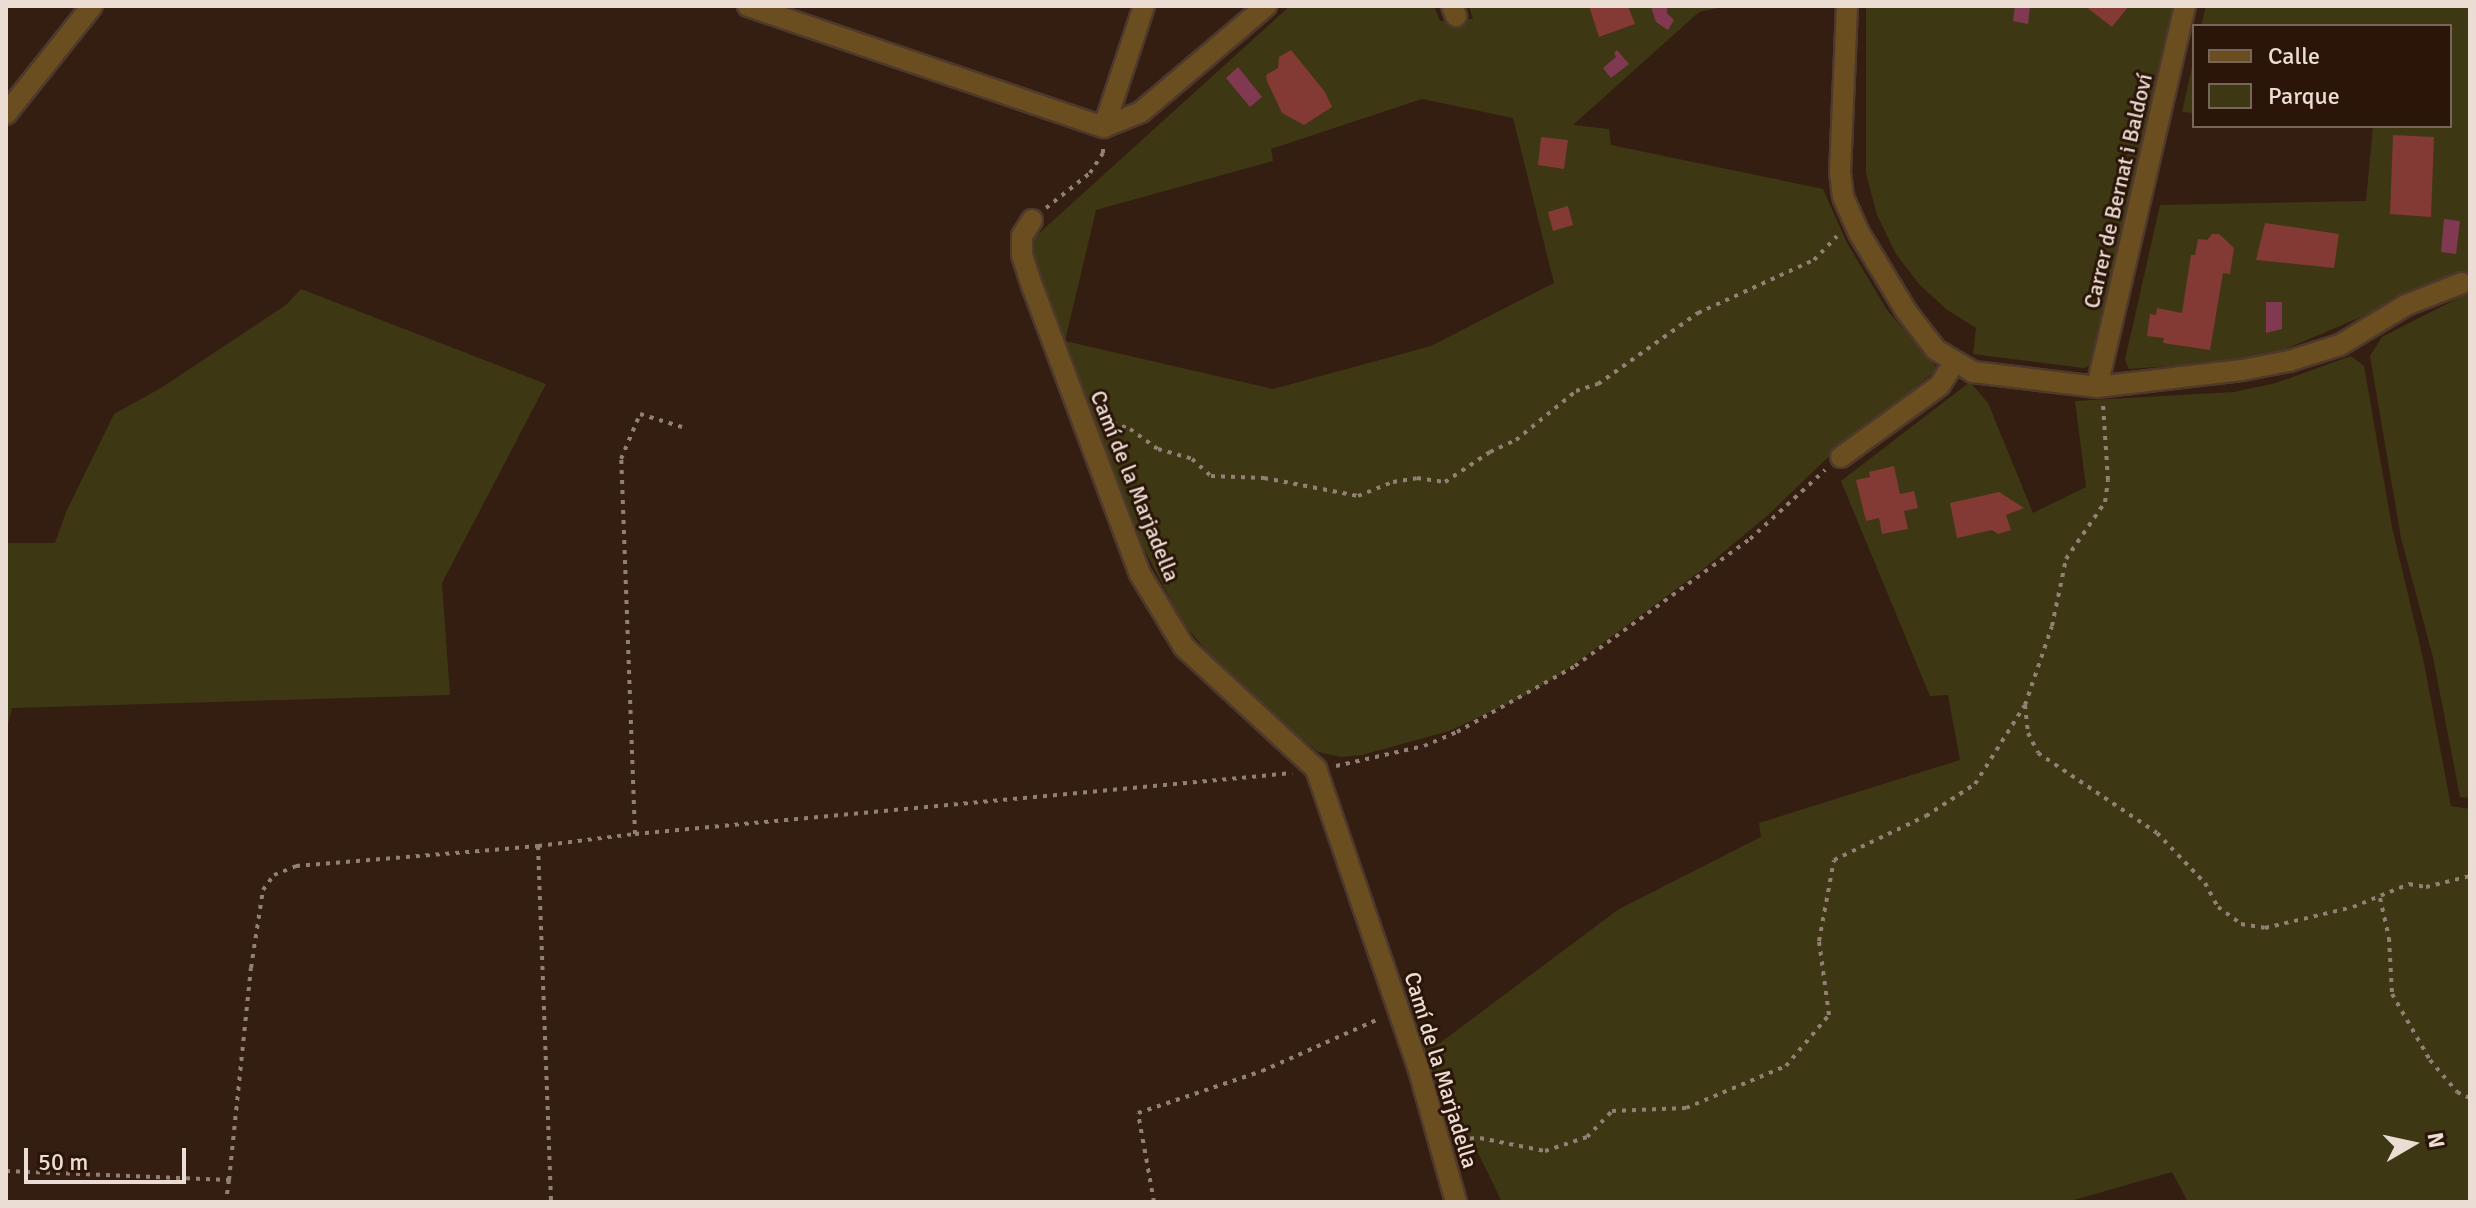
<!DOCTYPE html>
<html>
<head>
<meta charset="utf-8">
<style>
	body { margin:0 }
	#map { position:relative; width:2476px; height:1208px; overflow:hidden; background:#341e11; font-family:Signika,sans-serif }
	div>[style] { position:absolute }
	.green>* { inset:0; background:#3d3813 }
	.water>* { inset:0; background:#813951 }
	.building>* { inset:0; background:#833934 }
	.path>* { height:4px; margin-top:-2px; transform-origin:0; background:repeating-linear-gradient(90deg,#938075 0 4px,transparent 0 10px) }
	.roads { filter:drop-shadow(2px 0 #4e392c) drop-shadow(-2px 0 #4e392c) drop-shadow(0 2px #4e392c) drop-shadow(0 -2px #4e392c) }
	.street>* { height:20px; margin:-10px; padding:0 10px; transform-origin:10px; border-radius:10px; background:#6b4e20 }
	span { translate:-50% -50%; white-space:nowrap; text-align:center; line-height:1.15; -webkit-text-stroke:6px #2a1508; paint-order:stroke }
	.street-label { font-size:22px; color:#ecddd4 }
	.frame { position:absolute; inset:0; border:8px solid #ecddd4; pointer-events:none }
	.legend { position:absolute; left:2192px; top:24px; width:260px; height:104px; box-sizing:border-box; background:#2a1508; border:2px solid #78655a; margin:0; padding:10px 14px; list-style:none; font-size:24px; color:#ecddd4 }
	.legend li { display:flex; align-items:center; gap:16px; height:40px }
	.legend b { width:40px; border:2px solid #78655a }
	.north { position:absolute; left:2372px; top:1104px; width:80px; height:80px; -webkit-text-stroke:6px #2a1508; paint-order:stroke; rotate:81deg; font-size:22px; font-weight:700; line-height:32px; text-align:center; color:#ecddd4 }
	.north::after { content:''; display:block; margin:auto; width:28px; height:36px; background:#ecddd4; clip-path:polygon(50% 0,100% 100%,50% 72%,0 100%) }
	.scale { position:absolute; left:24px; top:1148px; width:162px; height:36px; box-sizing:border-box; border:4px solid #ecddd4; border-top:0; padding-left:10px; font-size:24px; line-height:28px; white-space:nowrap; color:#ecddd4; -webkit-text-stroke:6px #2a1508; paint-order:stroke }
</style>
</head>
<body>
<div id="map">
	<div class="green">
		<div style="clip-path:polygon(evenodd,1290px 6px,1434px 6px,1440px 21px,1473px 19px,1469px 6px,1728px 6px,1699px 12px,1573px 125px,1609px 129px,1611px 145px,1823px 189px,1847px 243px,1887px 310px,1938px 369px,1824px 461px,1768px 515px,1702px 570px,1561px 674px,1522px 697px,1449px 731px,1362px 755px,1341px 757px,1318px 752px,1232px 680px,1182px 622px,1126px 514px,1065px 341px,1039px 285px,1032px 247px,1036px 236px,1290px 6px,1422px 99px,1513px 118px,1554px 283px,1431px 346px,1273px 389px,1065px 341px,1096px 210px,1273px 161px,1271px 149px,1422px 99px)"></div>
		<div style="clip-path:polygon(1866px 6px,2173px 6px,2091px 365px,2084px 368px,1973px 354px,1976px 328px,1946px 309px,1919px 284px,1896px 254px,1877px 215px,1866px 173px)"></div>
		<div style="clip-path:polygon(2206px 6px,2470px 6px,2470px 271px,2276px 353px,2225px 362px,2129px 369px,2125px 360px,2160px 205px,2366px 201px,2373px 126px,2450px 126px,2450px 26px,2201px 26px)"></div>
		<div style="clip-path:polygon(2194px 58px,2194px 113px,2182px 112px)"></div>
		<div style="clip-path:polygon(301px 289px,546px 384px,442px 583px,450px 695px,12px 708px,6px 733px,6px 543px,55px 543px,66px 512px,114px 414px,161px 388px,286px 305px)"></div>
		<div style="clip-path:polygon(2470px 292px,2470px 798px,2460px 797px,2433px 657px,2401px 538px,2370px 356px,2382px 337px)"></div>
		<div style="clip-path:polygon(2351px 356px,2364px 366px,2392px 527px,2423px 658px,2451px 806px,2470px 809px,2470px 1202px,2188px 1202px,2172px 1172px,2067px 1202px,1502px 1202px,1479px 1155px,1441px 1099px,1426px 1048px,1440px 1043px,1619px 909px,1761px 837px,1759px 823px,1960px 760px,1948px 695px,1930px 696px,1841px 481px,1970px 382px,1988px 403px,2033px 513px,2086px 487px,2075px 401px,2234px 392px,2276px 383px)"></div>
	</div>
	<div class="water">
		<div style="clip-path:polygon(1667px 6px,1667px 13px,1674px 20px,1668px 30px,1656px 22px,1651px 7px)"></div>
		<div style="clip-path:polygon(2015px 6px,2030px 6px,2028px 24px,2013px 21px)"></div>
		<div style="clip-path:polygon(1617px 50px,1629px 64px,1611px 78px,1603px 68px,1616px 57px,1614px 53px)"></div>
		<div style="clip-path:polygon(1238px 67px,1262px 97px,1250px 107px,1226px 78px)"></div>
		<div style="clip-path:polygon(2444px 219px,2460px 221px,2456px 254px,2441px 252px)"></div>
		<div style="clip-path:polygon(2266px 302px,2282px 302px,2282px 329px,2266px 333px)"></div>
	</div>
	<div class="building">
		<div style="clip-path:polygon(1589px 6px,1628px 6px,1635px 24px,1599px 37px)"></div>
		<div style="clip-path:polygon(2085px 6px,2129px 6px,2112px 27px)"></div>
		<div style="clip-path:polygon(1291px 50px,1325px 92px,1332px 107px,1304px 125px,1282px 113px,1267px 81px,1266px 75px,1278px 68px,1279px 57px)"></div>
		<div style="clip-path:polygon(2393px 135px,2434px 137px,2431px 217px,2390px 214px)"></div>
		<div style="clip-path:polygon(1541px 137px,1568px 140px,1564px 169px,1538px 165px)"></div>
		<div style="clip-path:polygon(1568px 206px,1573px 225px,1553px 231px,1548px 212px)"></div>
		<div style="clip-path:polygon(2265px 223px,2339px 234px,2334px 268px,2256px 260px)"></div>
		<div style="clip-path:polygon(2212px 234px,2219px 234px,2234px 248px,2230px 274px,2223px 273px,2210px 350px,2163px 343px,2164px 338px,2147px 336px,2150px 314px,2156px 315px,2157px 308px,2182px 313px,2191px 255px,2195px 255px,2198px 239px,2207px 240px)"></div>
		<div style="clip-path:polygon(1894px 466px,1900px 494px,1914px 491px,1918px 508px,1904px 511px,1908px 529px,1882px 534px,1879px 518px,1866px 521px,1856px 480px,1870px 477px,1869px 472px)"></div>
		<div style="clip-path:polygon(1999px 492px,2024px 508px,2006px 515px,2011px 530px,1998px 534px,1992px 530px,1957px 538px,1950px 503px)"></div>
	</div>
	<div class="path">
		<div style="left:1046px;top:208px;width:56px;rotate:-38.5deg"></div>
		<div style="left:1090px;top:173px;width:24px;rotate:-57deg"></div>
		<div style="left:1103px;top:153px;width:8px;rotate:-90deg"></div>
		<div style="left:1103px;top:420px;width:28px;rotate:18deg"></div>
		<div style="left:1130px;top:429px;width:34px;rotate:36deg"></div>
		<div style="left:1158px;top:449px;width:35px;rotate:16deg"></div>
		<div style="left:1192px;top:459px;width:25px;rotate:42deg"></div>
		<div style="left:1211px;top:476px;width:53px;rotate:2.2deg"></div>
		<div style="left:1264px;top:478px;width:96px;rotate:10.8deg"></div>
		<div style="left:1358px;top:496px;width:38px;rotate:-22deg"></div>
		<div style="left:1393px;top:482px;width:24px;rotate:-9deg"></div>
		<div style="left:1417px;top:478px;width:28px;rotate:8deg"></div>
		<div style="left:1445px;top:482px;width:54px;rotate:-33.7deg"></div>
		<div style="left:1490px;top:452px;width:29px;rotate:-25deg"></div>
		<div style="left:1516px;top:440px;width:77px;rotate:-39.2deg"></div>
		<div style="left:1576px;top:391px;width:23px;rotate:-18deg"></div>
		<div style="left:1598px;top:384px;width:123px;rotate:-35.4deg"></div>
		<div style="left:1698px;top:313px;width:128px;rotate:-24.6deg"></div>
		<div style="left:1814px;top:260px;width:33px;rotate:-46deg"></div>
		<div style="left:2025px;top:705px;width:28px;rotate:84deg"></div>
		<div style="left:2028px;top:733px;width:22px;rotate:63deg"></div>
		<div style="left:2038px;top:753px;width:143px;rotate:33.9deg"></div>
		<div style="left:2157px;top:833px;width:69px;rotate:46.2deg"></div>
		<div style="left:2205px;top:883px;width:27px;rotate:62deg"></div>
		<div style="left:2218px;top:907px;width:29px;rotate:36deg"></div>
		<div style="left:2241px;top:924px;width:24px;rotate:9deg"></div>
		<div style="left:2265px;top:928px;width:90px;rotate:-13.4deg"></div>
		<div style="left:2353px;top:907px;width:61px;rotate:-22.3deg"></div>
		<div style="left:2409px;top:884px;width:17px;rotate:10deg"></div>
		<div style="left:2426px;top:887px;width:45px;rotate:-14deg"></div>
		<div style="left:1336px;top:766px;width:90px;rotate:-12.8deg"></div>
		<div style="left:1424px;top:746px;width:36px;rotate:-23deg"></div>
		<div style="left:1457px;top:732px;width:135px;rotate:-29.2deg"></div>
		<div style="left:1575px;top:666px;width:216px;rotate:-36deg"></div>
		<div style="left:1750px;top:539px;width:102px;rotate:-42.6deg"></div>
		<div style="left:635px;top:834px;width:375px;rotate:-92.1deg"></div>
		<div style="left:621px;top:459px;width:49px;rotate:-67.1deg"></div>
		<div style="left:640px;top:414px;width:44px;rotate:17.2deg"></div>
		<div style="left:538px;top:846px;width:98px;rotate:-7.1deg"></div>
		<div style="left:635px;top:834px;width:660px;rotate:-5.3deg"></div>
		<div style="left:2380px;top:898px;width:41px;rotate:77.3deg"></div>
		<div style="left:2389px;top:938px;width:56px;rotate:86.9deg"></div>
		<div style="left:2392px;top:994px;width:76px;rotate:60.1deg"></div>
		<div style="left:2430px;top:1060px;width:42px;rotate:49.8deg"></div>
		<div style="left:2457px;top:1092px;width:14px;rotate:25deg"></div>
		<div style="left:1460px;top:1139px;width:20px;rotate:-3deg"></div>
		<div style="left:1480px;top:1138px;width:66px;rotate:11.3deg"></div>
		<div style="left:1545px;top:1151px;width:44px;rotate:-18.4deg"></div>
		<div style="left:1587px;top:1137px;width:36px;rotate:-46deg"></div>
		<div style="left:1612px;top:1111px;width:74px;rotate:-2.3deg"></div>
		<div style="left:1686px;top:1108px;width:108px;rotate:-22.8deg"></div>
		<div style="left:1786px;top:1066px;width:67px;rotate:-49.9deg"></div>
		<div style="left:1829px;top:1015px;width:75px;rotate:-97.7deg"></div>
		<div style="left:1819px;top:941px;width:82px;rotate:-79.5deg"></div>
		<div style="left:1834px;top:860px;width:102px;rotate:-25.6deg"></div>
		<div style="left:1926px;top:816px;width:59px;rotate:-33.1deg"></div>
		<div style="left:1975px;top:784px;width:93px;rotate:-57.7deg"></div>
		<div style="left:2025px;top:705px;width:83px;rotate:-71.1deg"></div>
		<div style="left:2052px;top:626px;width:68px;rotate:-78.2deg"></div>
		<div style="left:2066px;top:559px;width:69px;rotate:-55.6deg"></div>
		<div style="left:2105px;top:502px;width:22px;rotate:-82deg"></div>
		<div style="left:2108px;top:480px;width:76px;rotate:-93.8deg"></div>
		<div style="left:6px;top:1171px;width:223px;rotate:2.3deg"></div>
		<div style="left:229px;top:1180px;width:22px;rotate:98deg"></div>
		<div style="left:229px;top:1180px;width:213px;rotate:-84.1deg"></div>
		<div style="left:251px;top:968px;width:79px;rotate:-81.3deg"></div>
		<div style="left:263px;top:890px;width:19px;rotate:-54deg"></div>
		<div style="left:274px;top:875px;width:24px;rotate:-22deg"></div>
		<div style="left:296px;top:866px;width:243px;rotate:-4.7deg"></div>
		<div style="left:538px;top:846px;width:356px;rotate:87.9deg"></div>
		<div style="left:1154px;top:1202px;width:90px;rotate:-100.2deg"></div>
		<div style="left:1138px;top:1113px;width:131px;rotate:-18.7deg"></div>
		<div style="left:1262px;top:1071px;width:128px;rotate:-24deg"></div>
	</div>
	<div class="roads">
		<div class="street">
			<div style="left:748px;top:6px;width:376px;rotate:18.8deg"></div>
			<div style="left:1104px;top:127px;width:40px;rotate:-22deg"></div>
			<div style="left:1141px;top:112px;width:164px;rotate:-40.3deg"></div>
			<div style="left:1452px;top:6px;width:11px;rotate:68deg"></div>
			<div style="left:1847px;top:6px;width:166px;rotate:92.4deg"></div>
			<div style="left:1840px;top:172px;width:25px;rotate:83deg"></div>
			<div style="left:1843px;top:197px;width:39px;rotate:66deg"></div>
			<div style="left:1859px;top:233px;width:91px;rotate:58.9deg"></div>
			<div style="left:1906px;top:311px;width:49px;rotate:52.4deg"></div>
			<div style="left:1936px;top:350px;width:43px;rotate:30.7deg"></div>
			<div style="left:1973px;top:372px;width:125px;rotate:6.9deg"></div>
			<div style="left:2097px;top:387px;width:146px;rotate:-6.7deg"></div>
			<div style="left:2242px;top:370px;width:48px;rotate:-10.8deg"></div>
			<div style="left:2289px;top:361px;width:53px;rotate:-17.4deg"></div>
			<div style="left:2340px;top:345px;width:77px;rotate:-31.2deg"></div>
			<div style="left:2406px;top:305px;width:60px;rotate:-21.4deg"></div>
			<div style="left:6px;top:114px;width:138px;rotate:-51.5deg"></div>
			<div style="left:1104px;top:127px;width:127px;rotate:-71.7deg"></div>
			<div style="left:1032px;top:220px;width:19px;rotate:122deg"></div>
			<div style="left:1022px;top:236px;width:19px;rotate:90deg"></div>
			<div style="left:1022px;top:255px;width:35px;rotate:72deg"></div>
			<div style="left:1033px;top:288px;width:305px;rotate:69.5deg"></div>
			<div style="left:1140px;top:574px;width:85px;rotate:58.9deg"></div>
			<div style="left:1184px;top:647px;width:180px;rotate:42.7deg"></div>
			<div style="left:1316px;top:769px;width:318px;rotate:71.1deg"></div>
			<div style="left:1419px;top:1070px;width:137px;rotate:74.3deg"></div>
			<div style="left:2097px;top:387px;width:391px;rotate:-77deg"></div>
			<div style="left:1841px;top:457px;width:122px;rotate:-36deg"></div>
			<div style="left:1940px;top:385px;width:26px;rotate:-58deg"></div>
		</div>
	</div>
	<div class="street-label">
		<span style="left:2118px;top:191px;rotate:-77deg">Carrer de Bernat i Baldoví</span>
		<span style="left:1135px;top:486px;rotate:68deg">Camí de la Marjadella</span>
		<span style="left:1441px;top:1070px;rotate:73deg">Camí de la Marjadella</span>
	</div>
	<div class="frame"></div>
	<ul class="legend">
	<li><b style="height:10px;background:#6b4e20"></b>Calle</li>
	<li><b style="height:22px;background:#3d3813"></b>Parque</li>
	</ul>
	<div class="north">N</div>
	<div class="scale">50 m</div>
</div>
</body>
</html>
